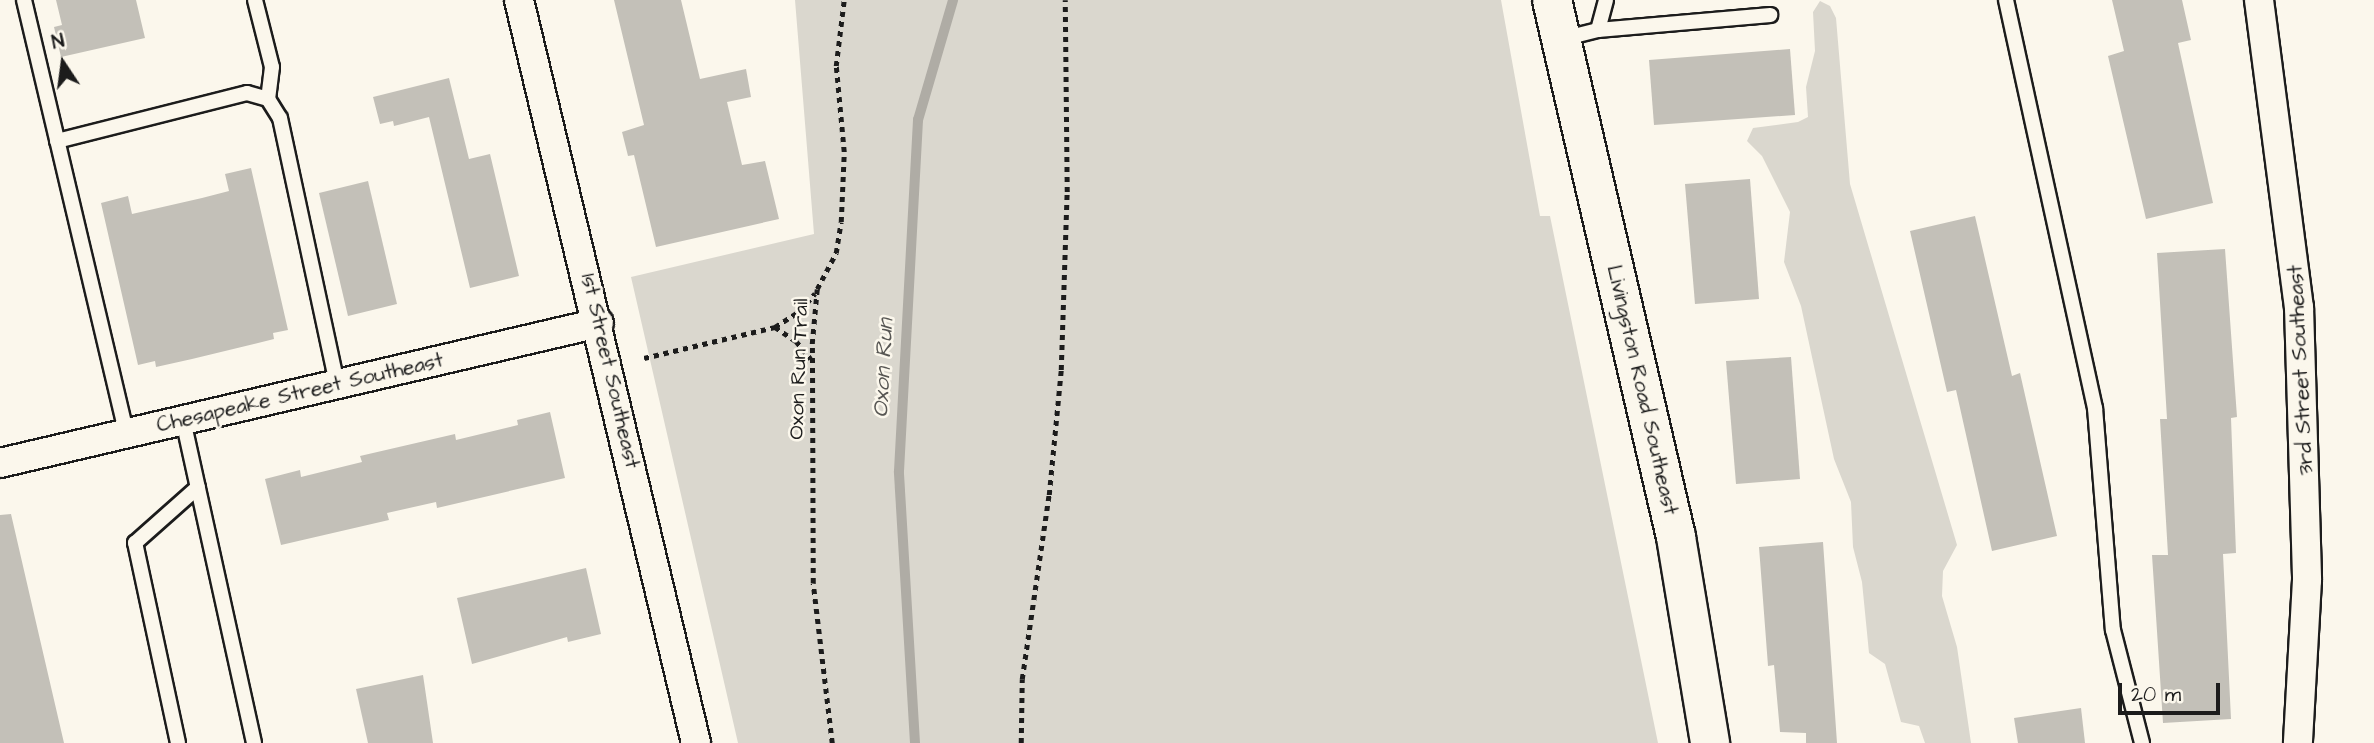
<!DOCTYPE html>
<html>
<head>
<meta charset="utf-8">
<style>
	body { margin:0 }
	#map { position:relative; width:2374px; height:743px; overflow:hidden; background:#fbf7ec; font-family:"Architects Daughter",sans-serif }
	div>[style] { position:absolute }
	.green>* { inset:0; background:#dad7ce }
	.stream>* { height:10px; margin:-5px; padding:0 5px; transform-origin:5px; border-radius:5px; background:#afaca5 }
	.building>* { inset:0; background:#c3c0b8 }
	.path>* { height:4.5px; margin-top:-2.25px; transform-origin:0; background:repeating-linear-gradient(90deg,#1c1c1c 0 5px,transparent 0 10px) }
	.roads { filter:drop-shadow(2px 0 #1c1c1c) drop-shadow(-2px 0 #1c1c1c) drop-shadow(0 2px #1c1c1c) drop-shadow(0 -2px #1c1c1c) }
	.lane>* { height:14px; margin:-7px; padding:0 7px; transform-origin:7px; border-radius:7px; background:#fbf7ec }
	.street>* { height:28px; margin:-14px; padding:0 14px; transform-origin:14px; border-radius:14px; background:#fbf7ec }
	.secondary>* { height:38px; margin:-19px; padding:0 19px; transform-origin:19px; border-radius:19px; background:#fbf7ec }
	span { translate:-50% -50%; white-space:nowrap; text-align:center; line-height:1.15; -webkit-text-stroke:5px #fbf7ec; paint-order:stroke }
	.street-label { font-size:21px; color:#1c1c1c }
	.water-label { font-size:23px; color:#575653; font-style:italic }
	.north { position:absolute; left:28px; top:28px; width:70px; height:70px; -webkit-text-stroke:5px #fbf7ec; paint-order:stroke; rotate:347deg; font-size:19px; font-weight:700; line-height:28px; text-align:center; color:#1c1c1c }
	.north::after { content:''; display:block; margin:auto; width:24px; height:32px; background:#1c1c1c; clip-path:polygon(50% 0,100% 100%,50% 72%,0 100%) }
	.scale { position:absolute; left:2118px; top:683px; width:102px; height:32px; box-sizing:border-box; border:4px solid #1c1c1c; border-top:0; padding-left:9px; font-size:21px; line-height:24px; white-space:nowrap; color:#1c1c1c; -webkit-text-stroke:5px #fbf7ec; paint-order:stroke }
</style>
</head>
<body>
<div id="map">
	<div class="green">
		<div style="clip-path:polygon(795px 0,1501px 0,1540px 216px,1550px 216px,1658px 743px,738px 743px,631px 277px,814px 234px)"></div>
		<div style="clip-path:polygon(1820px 1px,1830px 6px,1836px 18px,1850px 184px,1957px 545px,1943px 571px,1942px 596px,1957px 647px,1971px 743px,1925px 743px,1919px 726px,1901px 722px,1885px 664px,1869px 653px,1862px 582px,1853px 547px,1851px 502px,1834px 459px,1801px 306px,1784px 262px,1790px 212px,1762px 156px,1747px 141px,1753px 128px,1798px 122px,1808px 117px,1806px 87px,1815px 51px,1813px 12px)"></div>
	</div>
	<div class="stream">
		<div style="left:915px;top:743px;width:272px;rotate:-93.4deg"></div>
		<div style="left:899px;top:471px;width:352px;rotate:-86.9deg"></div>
		<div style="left:918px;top:120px;width:125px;rotate:-73.7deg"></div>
	</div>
	<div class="building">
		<div style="clip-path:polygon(56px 0,136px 0,145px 38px,61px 57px,54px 27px,62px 25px)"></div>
		<div style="clip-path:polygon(614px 0,681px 0,700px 79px,746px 69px,751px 97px,727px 102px,742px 165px,765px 161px,779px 219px,656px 247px,634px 155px,628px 156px,622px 132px,644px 125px)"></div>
		<div style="clip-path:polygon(2112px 0,2182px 0,2191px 40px,2178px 43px,2213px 203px,2146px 219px,2108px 56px,2124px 51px)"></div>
		<div style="clip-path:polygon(1790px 49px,1795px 115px,1654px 125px,1649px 60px)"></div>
		<div style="clip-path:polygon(449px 78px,469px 159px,490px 154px,519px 276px,470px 288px,429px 117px,394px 126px,393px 121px,380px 124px,373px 97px)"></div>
		<div style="clip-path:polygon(251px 168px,288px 330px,273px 333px,274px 339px,192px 359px,156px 367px,155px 361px,138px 365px,101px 203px,128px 196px,132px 214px,202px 198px,229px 191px,225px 174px)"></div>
		<div style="clip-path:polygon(1750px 179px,1759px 299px,1695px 304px,1685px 184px)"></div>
		<div style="clip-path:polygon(368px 181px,397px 304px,348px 316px,319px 193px)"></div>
		<div style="clip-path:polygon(1975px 216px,2012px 376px,2020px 373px,2057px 536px,1992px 551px,1956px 390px,1947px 392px,1910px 231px)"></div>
		<div style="clip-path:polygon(2225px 249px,2237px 417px,2231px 418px,2236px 553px,2223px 554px,2231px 719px,2163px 723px,2152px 555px,2168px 555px,2160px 419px,2167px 419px,2157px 253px)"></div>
		<div style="clip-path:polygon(1791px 357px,1800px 479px,1736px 484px,1726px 361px)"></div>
		<div style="clip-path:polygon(550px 412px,565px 478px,437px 508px,436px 502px,387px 513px,389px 520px,281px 545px,265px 479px,300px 470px,301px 477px,362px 462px,360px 456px,455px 434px,456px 440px,518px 425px,517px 420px)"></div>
		<div style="clip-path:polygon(11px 514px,35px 618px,64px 743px,0 743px,0 515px)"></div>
		<div style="clip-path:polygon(1823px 542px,1837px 743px,1806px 743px,1806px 733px,1780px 732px,1774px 665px,1768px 666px,1759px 547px)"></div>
		<div style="clip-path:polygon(586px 568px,601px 634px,568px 642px,567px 637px,472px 664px,457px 598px)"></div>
		<div style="clip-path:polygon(423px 675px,433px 743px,368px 743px,356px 689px)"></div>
		<div style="clip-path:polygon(2081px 708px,2085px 743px,2018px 743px,2014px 718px)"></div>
	</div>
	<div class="path">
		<div style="left:775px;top:327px;width:25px;rotate:34deg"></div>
		<div style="left:796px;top:341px;width:23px;rotate:50deg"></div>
		<div style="left:644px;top:358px;width:135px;rotate:-13.3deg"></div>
		<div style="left:775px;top:327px;width:30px;rotate:-33deg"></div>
		<div style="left:800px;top:311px;width:23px;rotate:-50deg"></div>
		<div style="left:832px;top:743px;width:161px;rotate:-96.8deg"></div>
		<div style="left:813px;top:583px;width:239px;rotate:-90.2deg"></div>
		<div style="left:812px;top:344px;width:55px;rotate:-84.8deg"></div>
		<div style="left:817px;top:289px;width:41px;rotate:-62.2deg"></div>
		<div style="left:836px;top:253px;width:31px;rotate:-81deg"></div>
		<div style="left:841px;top:222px;width:70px;rotate:-87.5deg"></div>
		<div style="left:844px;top:152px;width:86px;rotate:-95.3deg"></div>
		<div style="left:836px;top:66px;width:66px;rotate:-83.1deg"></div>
		<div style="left:1021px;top:743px;width:64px;rotate:-89.1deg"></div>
		<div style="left:1022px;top:679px;width:186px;rotate:-81.7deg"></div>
		<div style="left:1049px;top:495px;width:126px;rotate:-84.5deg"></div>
		<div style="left:1061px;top:370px;width:178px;rotate:-88.1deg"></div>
		<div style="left:1067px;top:192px;width:192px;rotate:-90.6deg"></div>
	</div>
	<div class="roads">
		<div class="lane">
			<div style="left:24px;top:0;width:445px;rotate:76.7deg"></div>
			<div style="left:255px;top:0;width:69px;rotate:75.8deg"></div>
			<div style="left:272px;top:67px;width:32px;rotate:97deg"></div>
			<div style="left:2006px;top:0;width:418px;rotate:77.7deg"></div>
			<div style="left:2095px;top:408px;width:223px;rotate:85.4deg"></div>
			<div style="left:2113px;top:630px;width:117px;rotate:75.6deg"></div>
			<div style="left:1598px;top:30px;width:173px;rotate:-5deg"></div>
			<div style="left:1562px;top:39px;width:37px;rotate:-14deg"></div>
			<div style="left:1598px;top:30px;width:31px;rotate:-75deg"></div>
			<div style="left:57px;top:141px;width:196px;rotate:-14.2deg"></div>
			<div style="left:247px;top:93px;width:22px;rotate:16deg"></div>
			<div style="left:268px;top:99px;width:22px;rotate:58deg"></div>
			<div style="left:280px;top:118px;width:272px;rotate:77.9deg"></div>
			<div style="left:183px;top:420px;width:331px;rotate:77.6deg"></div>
			<div style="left:178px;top:743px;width:205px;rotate:-102.1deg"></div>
			<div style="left:135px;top:543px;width:84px;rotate:-41.6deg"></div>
		</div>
		<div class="street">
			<div style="left:519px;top:0;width:764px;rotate:76.6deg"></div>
			<div style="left:2259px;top:0;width:310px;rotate:82.6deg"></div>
			<div style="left:2299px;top:307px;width:273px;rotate:88.3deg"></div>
			<div style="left:2307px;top:580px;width:163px;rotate:93.2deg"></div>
			<div style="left:0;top:463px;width:615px;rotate:-13.16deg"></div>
		</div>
		<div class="secondary">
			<div style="left:1552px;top:0;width:551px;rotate:77deg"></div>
			<div style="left:1676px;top:537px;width:209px;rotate:80.6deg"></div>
		</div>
	</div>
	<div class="street-label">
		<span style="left:799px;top:369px;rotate:-88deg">Oxon Run Trail</span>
		<span style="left:2301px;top:370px;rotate:-93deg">3rd Street Southeast</span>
		<span style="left:610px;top:371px;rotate:77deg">1st Street Southeast</span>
		<span style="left:1642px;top:390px;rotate:77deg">Livingston Road Southeast</span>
		<span style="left:300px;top:393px;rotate:-13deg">Chesapeake Street Southeast</span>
	</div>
	<div class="water-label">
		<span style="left:883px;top:368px;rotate:-87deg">Oxon Run</span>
	</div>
	<div class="north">N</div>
	<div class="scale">20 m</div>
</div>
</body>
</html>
